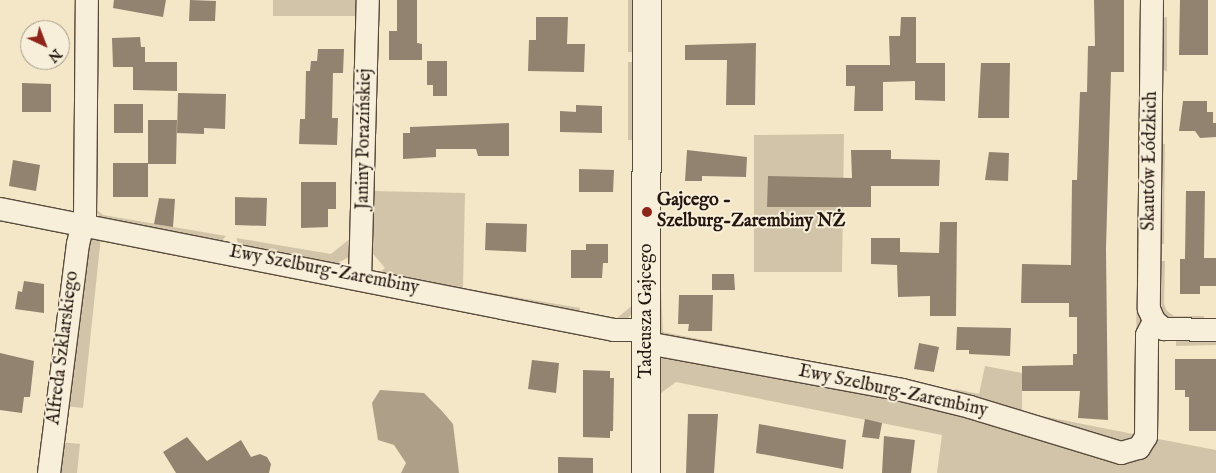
<!DOCTYPE html>
<html>
<head>
<meta charset="utf-8">
<style>
	body { margin:0 }
	#map { position:relative; width:1216px; height:473px; overflow:hidden; background:#f4e7c7; font-family:"IM FELL English",serif }
	div>[style] { position:absolute }
	.green>* { inset:0; background:#d1c4a8 }
	.water>* { inset:0; background:#aea088 }
	.building>* { inset:0; background:#91836f }
	.roads { filter:drop-shadow(1px 0 #594b3d) drop-shadow(-1px 0 #594b3d) drop-shadow(0 1px #594b3d) drop-shadow(0 -1px #594b3d) }
	.street>* { height:22px; margin:-11px; padding:0 11px; transform-origin:11px; border-radius:11px; background:#f8efdb }
	.secondary>* { height:28px; margin:-14px; padding:0 14px; transform-origin:14px; border-radius:14px; background:#f8efdb }
	.dots>* { width:14px; height:14px; translate:-50% -50%; box-sizing:border-box; border:2px solid #f8efdb; border-radius:50% }
	span { translate:-50% -50%; white-space:nowrap; text-align:center; line-height:1.15; -webkit-text-stroke:4px #f8efdb; paint-order:stroke }
	.street-label { font-size:18px; color:#25170f }
	.poi-label { font-size:18px; color:#25170f; font-weight:700 }
	.left { translate:0 -50%; text-align:left }
	.north { position:absolute; left:20px; top:20px; width:50px; height:50px; box-sizing:border-box; background:#f8efdb; border:1px solid #a49989; border-radius:50%; rotate:137deg; font-size:14px; font-weight:700; line-height:20px; text-align:center; color:#25170f }
	.north::after { content:''; display:block; margin:auto; width:18px; height:22px; background:#8f2418; clip-path:polygon(50% 0,100% 100%,50% 72%,0 100%) }
</style>
</head>
<body>
<div id="map">
	<div class="green">
		<div style="clip-path:polygon(273px 0,361px 0,360px 16px,273px 16px)"></div>
		<div style="clip-path:polygon(628px 0,635px 0,635px 52px,628px 52px)"></div>
		<div style="clip-path:polygon(1167px 17px,1167px 72px,1162px 68px,1162px 18px)"></div>
		<div style="clip-path:polygon(628px 62px,635px 62px,634px 140px,628px 140px)"></div>
		<div style="clip-path:polygon(844px 134px,842px 272px,754px 272px,754px 135px)"></div>
		<div style="clip-path:polygon(1160px 144px,1165px 144px,1164px 244px,1158px 244px)"></div>
		<div style="clip-path:polygon(371px 191px,465px 193px,463px 288px,580px 308px,579px 312px,617px 318px,639px 300px,636px 310px,628px 318px,616px 321px,378px 274px,385px 268px,369px 249px)"></div>
		<div style="clip-path:polygon(93px 207px,103px 215px,226px 236px,219px 244px,102px 220px)"></div>
		<div style="clip-path:polygon(357px 233px,351px 256px,336px 264px,239px 245px,236px 238px,331px 254px)"></div>
		<div style="clip-path:polygon(101px 236px,83px 408px,65px 406px,89px 239px)"></div>
		<div style="clip-path:polygon(1137px 246px,1145px 248px,1142px 366px,1136px 367px)"></div>
		<div style="clip-path:polygon(1158px 261px,1165px 261px,1164px 304px,1167px 311px,1174px 316px,1204px 316px,1204px 322px,1172px 321px,1162px 312px)"></div>
		<div style="clip-path:polygon(655px 289px,661px 289px,663px 332px,898px 378px,662px 335px,657px 330px)"></div>
		<div style="clip-path:polygon(1176px 337px,1216px 337px,1216px 345px,1176px 346px)"></div>
		<div style="clip-path:polygon(657px 355px,942px 406px,1122px 465px,1139px 460px,1153px 438px,1216px 450px,1216px 473px,937px 473px,942px 435px,676px 382px,661px 393px,660px 473px,654px 473px)"></div>
		<div style="clip-path:polygon(985px 366px,1022px 373px,1022px 412px,1133px 434px,1144px 425px,1129px 444px,956px 397px,955px 389px,979px 394px)"></div>
		<div style="clip-path:polygon(60px 442px,80px 444px,77px 473px,56px 473px)"></div>
	</div>
	<div class="water">
		<div style="clip-path:polygon(380px 390px,424px 393px,442px 411px,453px 424px,459px 473px,401px 473px,406px 463px,394px 445px,378px 440px,372px 403px)"></div>
	</div>
	<div class="building">
		<div style="clip-path:polygon(114px 0,166px 0,163px 17px,113px 8px)"></div>
		<div style="clip-path:polygon(190px 0,216px 1px,215px 21px,189px 21px)"></div>
		<div style="clip-path:polygon(397px 0,417px 0,417px 43px,422px 44px,422px 60px,389px 60px,389px 31px,397px 31px)"></div>
		<div style="clip-path:polygon(1094px 0,1124px 0,1124px 72px,1111px 72px,1106px 248px,1108px 420px,1078px 418px,1080px 391px,1022px 391px,1022px 366px,1073px 365px,1073px 354px,1077px 354px,1077px 317px,1069px 317px,1069px 303px,1021px 303px,1022px 264px,1071px 265px,1072px 180px,1077px 180px,1080px 92px,1087px 92px,1088px 46px,1095px 46px)"></div>
		<div style="clip-path:polygon(1180px 0,1208px 0,1208px 55px,1179px 55px)"></div>
		<div style="clip-path:polygon(536px 17px,568px 17px,567px 44px,585px 44px,584px 72px,528px 71px,529px 40px,536px 40px)"></div>
		<div style="clip-path:polygon(901px 17px,916px 17px,916px 63px,945px 63px,945px 101px,915px 100px,915px 81px,883px 82px,883px 111px,854px 111px,855px 86px,846px 86px,846px 65px,890px 65px,889px 36px,900px 36px)"></div>
		<div style="clip-path:polygon(140px 37px,141px 47px,145px 47px,145px 62px,177px 62px,177px 91px,133px 90px,133px 67px,113px 67px,112px 38px)"></div>
		<div style="clip-path:polygon(756px 43px,755px 105px,726px 105px,727px 60px,685px 60px,685px 45px)"></div>
		<div style="clip-path:polygon(318px 49px,344px 49px,343px 73px,333px 73px,332px 118px,338px 118px,337px 145px,299px 144px,300px 119px,305px 119px,306px 71px,310px 71px,311px 61px,317px 61px)"></div>
		<div style="clip-path:polygon(427px 61px,447px 61px,447px 96px,433px 96px,433px 85px,427px 85px)"></div>
		<div style="clip-path:polygon(981px 63px,1010px 63px,1009px 118px,978px 118px)"></div>
		<div style="clip-path:polygon(22px 83px,51px 84px,51px 112px,22px 112px)"></div>
		<div style="clip-path:polygon(178px 93px,226px 94px,225px 129px,204px 128px,204px 134px,177px 133px)"></div>
		<div style="clip-path:polygon(1183px 101px,1207px 101px,1207px 112px,1213px 112px,1213px 123px,1216px 123px,1216px 137px,1200px 138px,1195px 131px,1179px 131px)"></div>
		<div style="clip-path:polygon(114px 104px,143px 104px,143px 133px,114px 133px)"></div>
		<div style="clip-path:polygon(576px 105px,602px 106px,602px 133px,560px 132px,560px 111px,576px 112px)"></div>
		<div style="clip-path:polygon(148px 120px,177px 120px,176px 164px,148px 164px,148px 197px,113px 197px,113px 163px,148px 163px)"></div>
		<div style="clip-path:polygon(509px 123px,509px 156px,478px 156px,476px 149px,436px 149px,436px 157px,403px 159px,403px 133px,410px 133px,410px 127px)"></div>
		<div style="clip-path:polygon(687px 150px,747px 157px,746px 177px,702px 176px,702px 181px,685px 181px)"></div>
		<div style="clip-path:polygon(851px 150px,891px 150px,891px 159px,940px 160px,939px 186px,871px 186px,871px 207px,767px 207px,768px 176px,852px 178px)"></div>
		<div style="clip-path:polygon(989px 152px,1009px 153px,1008px 181px,985px 180px)"></div>
		<div style="clip-path:polygon(13px 160px,40px 165px,36px 191px,9px 186px)"></div>
		<div style="clip-path:polygon(579px 169px,614px 170px,613px 192px,579px 192px)"></div>
		<div style="clip-path:polygon(301px 182px,336px 182px,336px 209px,328px 209px,328px 227px,301px 228px)"></div>
		<div style="clip-path:polygon(1186px 191px,1205px 191px,1204px 258px,1216px 258px,1216px 286px,1200px 286px,1200px 294px,1180px 294px,1180px 259px,1185px 259px)"></div>
		<div style="clip-path:polygon(235px 197px,267px 198px,266px 226px,235px 225px)"></div>
		<div style="clip-path:polygon(159px 198px,175px 199px,173px 227px,154px 224px)"></div>
		<div style="clip-path:polygon(940px 222px,957px 222px,956px 316px,930px 316px,930px 296px,898px 297px,897px 265px,871px 264px,871px 238px,900px 238px,900px 252px,939px 253px)"></div>
		<div style="clip-path:polygon(486px 223px,527px 224px,526px 252px,485px 250px)"></div>
		<div style="clip-path:polygon(586px 244px,608px 244px,608px 263px,603px 263px,602px 278px,571px 278px,571px 250px,586px 250px)"></div>
		<div style="clip-path:polygon(712px 274px,734px 274px,735px 290px,712px 290px)"></div>
		<div style="clip-path:polygon(24px 281px,44px 284px,44px 313px,15px 309px,18px 291px,22px 292px)"></div>
		<div style="clip-path:polygon(679px 295px,713px 295px,712px 331px,688px 331px,689px 324px,678px 324px)"></div>
		<div style="clip-path:polygon(957px 327px,1011px 328px,1010px 356px,969px 354px,969px 350px,956px 350px)"></div>
		<div style="clip-path:polygon(919px 343px,939px 347px,934px 372px,914px 369px)"></div>
		<div style="clip-path:polygon(0 353px,34px 361px,30px 397px,24px 397px,22px 413px,0 410px)"></div>
		<div style="clip-path:polygon(1175px 359px,1216px 359px,1216px 431px,1189px 431px,1189px 397px,1185px 397px,1185px 390px,1175px 390px)"></div>
		<div style="clip-path:polygon(532px 360px,559px 363px,556px 393px,528px 389px)"></div>
		<div style="clip-path:polygon(583px 370px,610px 371px,610px 378px,614px 378px,613px 431px,610px 431px,610px 438px,583px 437px)"></div>
		<div style="clip-path:polygon(688px 414px,718px 414px,714px 473px,686px 473px)"></div>
		<div style="clip-path:polygon(865px 419px,882px 423px,879px 439px,862px 437px)"></div>
		<div style="clip-path:polygon(759px 424px,846px 440px,843px 469px,756px 453px)"></div>
		<div style="clip-path:polygon(884px 436px,915px 440px,911px 473px,882px 473px)"></div>
		<div style="clip-path:polygon(187px 437px,207px 461px,241px 440px,251px 457px,260px 454px,267px 457px,271px 464px,269px 473px,176px 473px,163px 452px)"></div>
		<div style="clip-path:polygon(558px 457px,593px 458px,593px 473px,558px 473px)"></div>
	</div>
	<div class="roads">
		<div class="street">
			<div style="left:1152px;top:0;width:309px;rotate:90.6deg"></div>
			<div style="left:1149px;top:309px;width:13px;rotate:67deg"></div>
			<div style="left:1154px;top:321px;width:13px;rotate:39deg"></div>
			<div style="left:1164px;top:329px;width:52px;rotate:1.1deg"></div>
			<div style="left:0;top:209px;width:626px;rotate:11.15deg"></div>
			<div style="left:614px;top:330px;width:33px"></div>
			<div style="left:360px;top:279px;width:279px;rotate:-88.4deg"></div>
			<div style="left:647px;top:343px;width:259px;rotate:10.4deg"></div>
			<div style="left:902px;top:390px;width:70px;rotate:14deg"></div>
			<div style="left:970px;top:407px;width:158px;rotate:16.9deg"></div>
			<div style="left:1121px;top:453px;width:19px;rotate:-16deg"></div>
			<div style="left:1139px;top:448px;width:13px;rotate:-58deg"></div>
			<div style="left:1146px;top:437px;width:102px;rotate:-89.4deg"></div>
			<div style="left:1147px;top:335px;width:16px;rotate:-63deg"></div>
			<div style="left:49px;top:473px;width:231px;rotate:-82.8deg"></div>
			<div style="left:78px;top:244px;width:29px;rotate:-76deg"></div>
			<div style="left:85px;top:216px;width:216px;rotate:-89.5deg"></div>
		</div>
		<div class="secondary">
			<div style="left:646px;top:473px;width:473px;rotate:-89.9deg"></div>
		</div>
	</div>
	<div class="dots">
		<div style="left:647px;top:212px;background:#8f2418"></div>
	</div>
	<div class="street-label">
		<span style="left:365px;top:139px;rotate:-89deg">Janiny Porazińskiej</span>
		<span style="left:1151px;top:161px;rotate:-89deg">Skautów Łódzkich</span>
		<span style="left:324px;top:271px;rotate:11deg">Ewy Szelburg-Zarembiny</span>
		<span style="left:647px;top:311px;rotate:-90deg">Tadeusza Gajcego</span>
		<span style="left:64px;top:348px;rotate:-83deg">Alfreda Szklarskiego</span>
		<span style="left:893px;top:392px;rotate:12deg">Ewy Szelburg-Zarembiny</span>
	</div>
	<div class="poi-label">
		<span class="left" style="left:657px;top:212px">Gajcego -<br>Szelburg-Zarembiny NŻ</span>
	</div>
	<div class="north">N</div>
</div>
</body>
</html>
